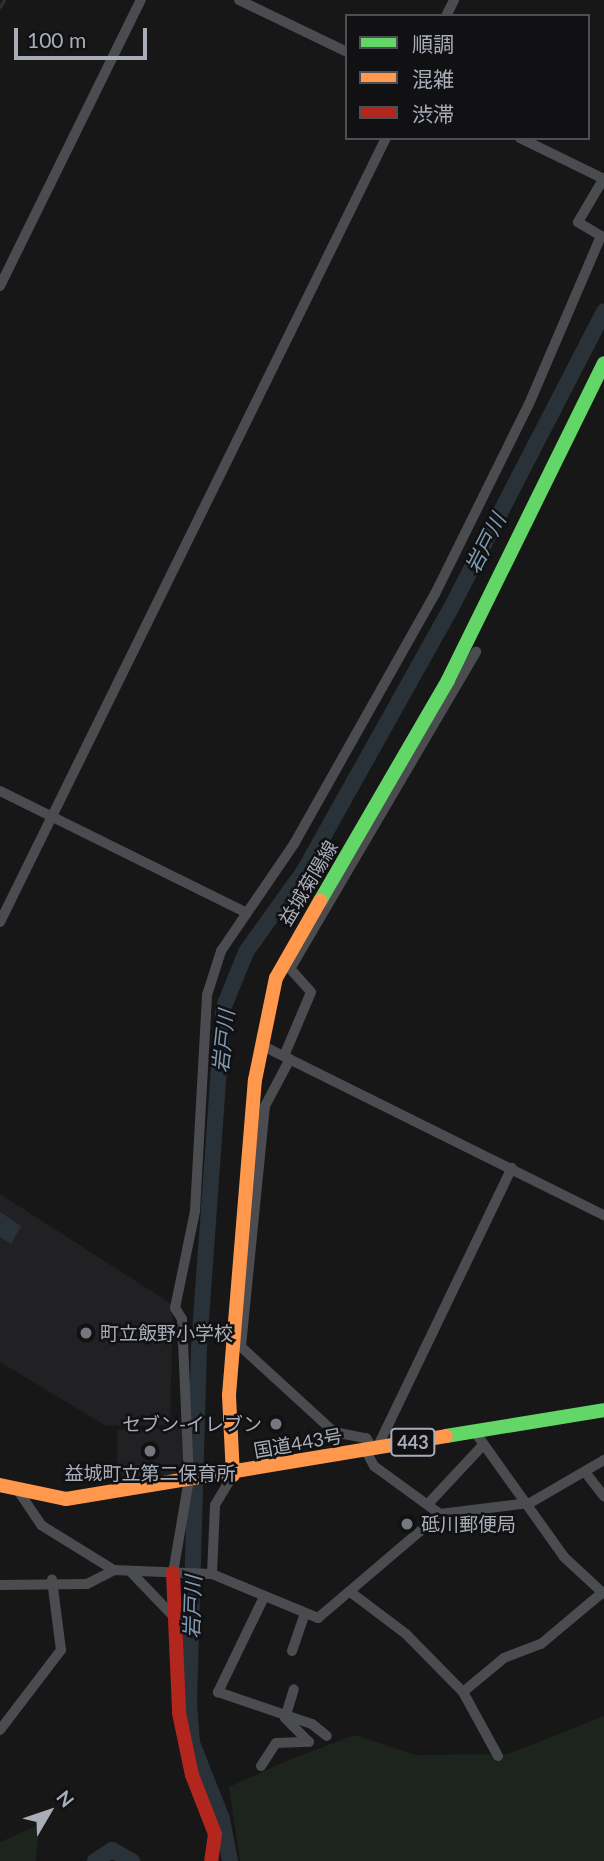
<!DOCTYPE html>
<html>
<head>
<meta charset="utf-8">
<style>
	body { margin:0 }
	#map { position:relative; width:604px; height:1861px; overflow:hidden; background:#171717; font-family:Lato,"Noto Sans JP",sans-serif }
	div>[style] { position:absolute }
	.built>* { inset:0; background:#212123 }
	.green>* { inset:0; background:#1d241e }
	.water>* { inset:0; background:#2a3239 }
	.stream>* { height:2.5px; margin:-1.25px; padding:0 1.25px; transform-origin:1.25px; border-radius:1.25px; background:#2a3239 }
	.river>* { height:16px; margin:-8px; padding:0 8px; transform-origin:8px; border-radius:8px; background:#2a3239 }
	.street>* { height:10px; margin:-5px; padding:0 5px; transform-origin:5px; border-radius:5px; background:#4b4c50 }
	.fast>* { height:14px; margin:-7px; padding:0 7px; transform-origin:7px; border-radius:7px; background:#63d668 }
	.slow>* { height:14px; margin:-7px; padding:0 7px; transform-origin:7px; border-radius:7px; background:#ff974d }
	.jam>* { height:14px; margin:-7px; padding:0 7px; transform-origin:7px; border-radius:7px; background:#b3261e }
	.dots>* { width:19px; height:19px; translate:-50% -50%; box-sizing:border-box; border:4px solid #111113; border-radius:50% }
	span { translate:-50% -50%; white-space:nowrap; text-align:center; line-height:1.15; -webkit-text-stroke:5px #111113; paint-order:stroke }
	.shield-label span { padding:2px 5px; background:#111113; border:2px solid; border-radius:5px; -webkit-text-stroke-width:0 }
	.shield-label { font-size:18px; color:#a8adb8; font-weight:700 }
	.street-label { font-size:19px; color:#a8adb8 }
	.poi-label { font-size:19px; color:#a8adb8 }
	.left { translate:0 -50%; text-align:left }
	.right { translate:-100% -50%; text-align:right }
	.water-label { font-size:21px; color:#7f9bb3; font-style:italic }
	.legend { position:absolute; left:345px; top:14px; width:245px; height:126px; box-sizing:border-box; background:#111113; border:2px solid #4d4f55; margin:0; padding:9px 12px; list-style:none; font-size:21px; color:#a8adb8 }
	.legend li { display:flex; align-items:center; gap:14px; height:35px }
	.legend b { width:35px; border:2px solid #4d4f55 }
	.north { position:absolute; left:14px; top:1777px; width:70px; height:70px; -webkit-text-stroke:5px #111113; paint-order:stroke; rotate:51deg; font-size:19px; font-weight:700; line-height:28px; text-align:center; color:#a8adb8 }
	.north::after { content:''; display:block; margin:auto; width:24px; height:32px; background:#a8adb8; clip-path:polygon(50% 0,100% 100%,50% 72%,0 100%) }
	.scale { position:absolute; left:14px; top:28px; width:133px; height:32px; box-sizing:border-box; border:4px solid #a8adb8; border-top:0; padding-left:9px; font-size:21px; line-height:24px; white-space:nowrap; color:#a8adb8; -webkit-text-stroke:5px #111113; paint-order:stroke }
</style>
</head>
<body>
<div id="map">
	<div class="built">
		<div style="clip-path:polygon(0 1194px,173px 1305px,170px 1425px,106px 1426px,0 1362px)"></div>
		<div style="clip-path:polygon(182px 1426px,184px 1473px,118px 1484px,117px 1430px)"></div>
	</div>
	<div class="green">
		<div style="clip-path:polygon(604px 1716px,604px 1861px,240px 1861px,229px 1787px,291px 1759px,355px 1735px,415px 1755px,508px 1754px)"></div>
		<div style="clip-path:polygon(39px 1825px,36px 1861px,0 1861px,0 1842px)"></div>
	</div>
	<div class="water">
		<div style="clip-path:polygon(0 1212px,21px 1226px,11px 1244px,0 1237px)"></div>
	</div>
	<div class="stream">
		<div style="left:0;top:7px;width:8px;rotate:-60deg"></div>
	</div>
	<div class="river">
		<div style="left:95px;top:1861px;width:20px;rotate:-33deg"></div>
		<div style="left:112px;top:1850px;width:23px;rotate:29deg"></div>
		<div style="left:230px;top:1861px;width:43px;rotate:-100.8deg"></div>
		<div style="left:222px;top:1819px;width:82px;rotate:-111.5deg"></div>
		<div style="left:192px;top:1743px;width:40px;rotate:-94.3deg"></div>
		<div style="left:189px;top:1703px;width:356px;rotate:-88.4deg"></div>
		<div style="left:199px;top:1347px;width:339px;rotate:-85.9deg"></div>
		<div style="left:223px;top:1009px;width:61px;rotate:-68deg"></div>
		<div style="left:246px;top:952px;width:100px;rotate:-54.4deg"></div>
		<div style="left:304px;top:871px;width:299px;rotate:-60.8deg"></div>
		<div style="left:450px;top:610px;width:336px;rotate:-62.7deg"></div>
	</div>
	<div class="street">
		<div style="left:239px;top:0;width:120px;rotate:25.7deg"></div>
		<div style="left:446px;top:16px;width:18px;rotate:-63deg"></div>
		<div style="left:520px;top:138px;width:93px;rotate:26deg"></div>
		<div style="left:0;top:286px;width:319px;rotate:-63.8deg"></div>
		<div style="left:0;top:791px;width:271px;rotate:26.3deg"></div>
		<div style="left:0;top:922px;width:874px;rotate:-63.79deg"></div>
		<div style="left:261px;top:1045px;width:383px;rotate:26.4deg"></div>
		<div style="left:284px;top:1056px;width:69px;rotate:-67.1deg"></div>
		<div style="left:311px;top:992px;width:31px;rotate:-132deg"></div>
		<div style="left:290px;top:969px;width:368px;rotate:-59.6deg"></div>
		<div style="left:238px;top:1344px;width:130px;rotate:42.5deg"></div>
		<div style="left:334px;top:1432px;width:33px;rotate:11deg"></div>
		<div style="left:366px;top:1438px;width:13px;rotate:58deg"></div>
		<div style="left:241px;top:1346px;width:241px;rotate:-84.3deg"></div>
		<div style="left:265px;top:1106px;width:53px;rotate:-62deg"></div>
		<div style="left:475px;top:1432px;width:153px;rotate:54.5deg"></div>
		<div style="left:564px;top:1557px;width:54px;rotate:42.8deg"></div>
		<div style="left:377px;top:1448px;width:311px;rotate:-64.3deg"></div>
		<div style="left:366px;top:1451px;width:17px;rotate:62deg"></div>
		<div style="left:374px;top:1466px;width:82px;rotate:36deg"></div>
		<div style="left:585px;top:1472px;width:31px;rotate:52deg"></div>
		<div style="left:19px;top:1492px;width:40px;rotate:56deg"></div>
		<div style="left:41px;top:1525px;width:86px;rotate:31.7deg"></div>
		<div style="left:114px;top:1570px;width:98px;rotate:2.3deg"></div>
		<div style="left:212px;top:1574px;width:115px;rotate:22.5deg"></div>
		<div style="left:318px;top:1618px;width:160px;rotate:-40.4deg"></div>
		<div style="left:440px;top:1514px;width:91px;rotate:-7deg"></div>
		<div style="left:530px;top:1503px;width:86px;rotate:-30.2deg"></div>
		<div style="left:428px;top:1504px;width:81px;rotate:-47deg"></div>
		<div style="left:130px;top:1571px;width:62px;rotate:46.3deg"></div>
		<div style="left:173px;top:1573px;width:95px;rotate:-80.3deg"></div>
		<div style="left:189px;top:1479px;width:160px;rotate:-92.5deg"></div>
		<div style="left:182px;top:1319px;width:13px;rotate:-122deg"></div>
		<div style="left:175px;top:1308px;width:99px;rotate:-78.3deg"></div>
		<div style="left:195px;top:1211px;width:216px;rotate:-86.8deg"></div>
		<div style="left:207px;top:995px;width:46px;rotate:-72.3deg"></div>
		<div style="left:221px;top:951px;width:130px;rotate:-55.7deg"></div>
		<div style="left:294px;top:844px;width:287px;rotate:-60.6deg"></div>
		<div style="left:435px;top:594px;width:212px;rotate:-63.7deg"></div>
		<div style="left:529px;top:404px;width:183px;rotate:-66.8deg"></div>
		<div style="left:601px;top:236px;width:27px;rotate:-149deg"></div>
		<div style="left:578px;top:222px;width:51px;rotate:-59.4deg"></div>
		<div style="left:212px;top:1574px;width:69px;rotate:-87.5deg"></div>
		<div style="left:215px;top:1505px;width:35px;rotate:-59deg"></div>
		<div style="left:0;top:1585px;width:87px;rotate:-0.7deg"></div>
		<div style="left:87px;top:1584px;width:30px;rotate:-27deg"></div>
		<div style="left:353px;top:1594px;width:66px;rotate:37deg"></div>
		<div style="left:406px;top:1634px;width:81px;rotate:45.5deg"></div>
		<div style="left:463px;top:1692px;width:73px;rotate:61.3deg"></div>
		<div style="left:264px;top:1597px;width:106px;rotate:115.8deg"></div>
		<div style="left:218px;top:1692px;width:99px;rotate:18.8deg"></div>
		<div style="left:312px;top:1724px;width:19px;rotate:39deg"></div>
		<div style="left:292px;top:1651px;width:36px;rotate:-71deg"></div>
		<div style="left:463px;top:1692px;width:53px;rotate:-39.7deg"></div>
		<div style="left:504px;top:1658px;width:40px;rotate:-21deg"></div>
		<div style="left:541px;top:1644px;width:81px;rotate:-40deg"></div>
		<div style="left:0;top:1730px;width:101px;rotate:-52.7deg"></div>
		<div style="left:61px;top:1650px;width:71px;rotate:-97.3deg"></div>
		<div style="left:261px;top:1766px;width:27px;rotate:-57deg"></div>
		<div style="left:276px;top:1743px;width:33px;rotate:-2deg"></div>
		<div style="left:309px;top:1742px;width:34px;rotate:-135deg"></div>
		<div style="left:285px;top:1718px;width:30px;rotate:-73deg"></div>
	</div>
	<div class="fast">
		<div style="left:320px;top:901px;width:255px;rotate:-59.9deg"></div>
		<div style="left:448px;top:680px;width:353px;rotate:-63.8deg"></div>
		<div style="left:446px;top:1436px;width:160px;rotate:-9.3deg"></div>
	</div>
	<div class="slow">
		<div style="left:233px;top:1475px;width:80px;rotate:-92.9deg"></div>
		<div style="left:229px;top:1395px;width:316px;rotate:-85.3deg"></div>
		<div style="left:255px;top:1080px;width:104px;rotate:-78.4deg"></div>
		<div style="left:276px;top:978px;width:89px;rotate:-60.3deg"></div>
		<div style="left:0;top:1485px;width:67px;rotate:12deg"></div>
		<div style="left:66px;top:1499px;width:385px;rotate:-9.4deg"></div>
	</div>
	<div class="jam">
		<div style="left:173px;top:1573px;width:140px;rotate:87.5deg"></div>
		<div style="left:179px;top:1713px;width:63px;rotate:78.2deg"></div>
		<div style="left:192px;top:1775px;width:63px;rotate:68.7deg"></div>
		<div style="left:215px;top:1834px;width:27px;rotate:98deg"></div>
	</div>
	<div class="dots">
		<div style="left:86px;top:1333px;background:#757880"></div>
		<div style="left:276px;top:1424px;background:#757880"></div>
		<div style="left:150px;top:1451px;background:#757880"></div>
		<div style="left:407px;top:1524px;background:#757880"></div>
	</div>
	<div class="shield-label">
		<span style="left:413px;top:1442px">443</span>
	</div>
	<div class="street-label">
		<span style="left:308px;top:883px;rotate:-59deg">益城菊陽線</span>
		<span style="left:298px;top:1443px;rotate:-10deg">国道443号</span>
	</div>
	<div class="poi-label">
		<span class="left" style="left:100px;top:1333px">町立飯野小学校</span>
		<span class="right" style="left:262px;top:1424px">セブン-イレブン</span>
		<span style="left:150px;top:1473px">益城町立第二保育所</span>
		<span class="left" style="left:421px;top:1524px">砥川郵便局</span>
	</div>
	<div class="water-label">
		<span style="left:485px;top:543px;rotate:-63deg">岩戸川</span>
		<span style="left:223px;top:1041px;rotate:-84deg">岩戸川</span>
		<span style="left:192px;top:1607px;rotate:-88deg">岩戸川</span>
	</div>
	<ul class="legend">
	<li><b style="height:9px;background:#63d668"></b>順調</li>
	<li><b style="height:9px;background:#ff974d"></b>混雑</li>
	<li><b style="height:9px;background:#b3261e"></b>渋滞</li>
	</ul>
	<div class="north">N</div>
	<div class="scale">100 m</div>
</div>
</body>
</html>
